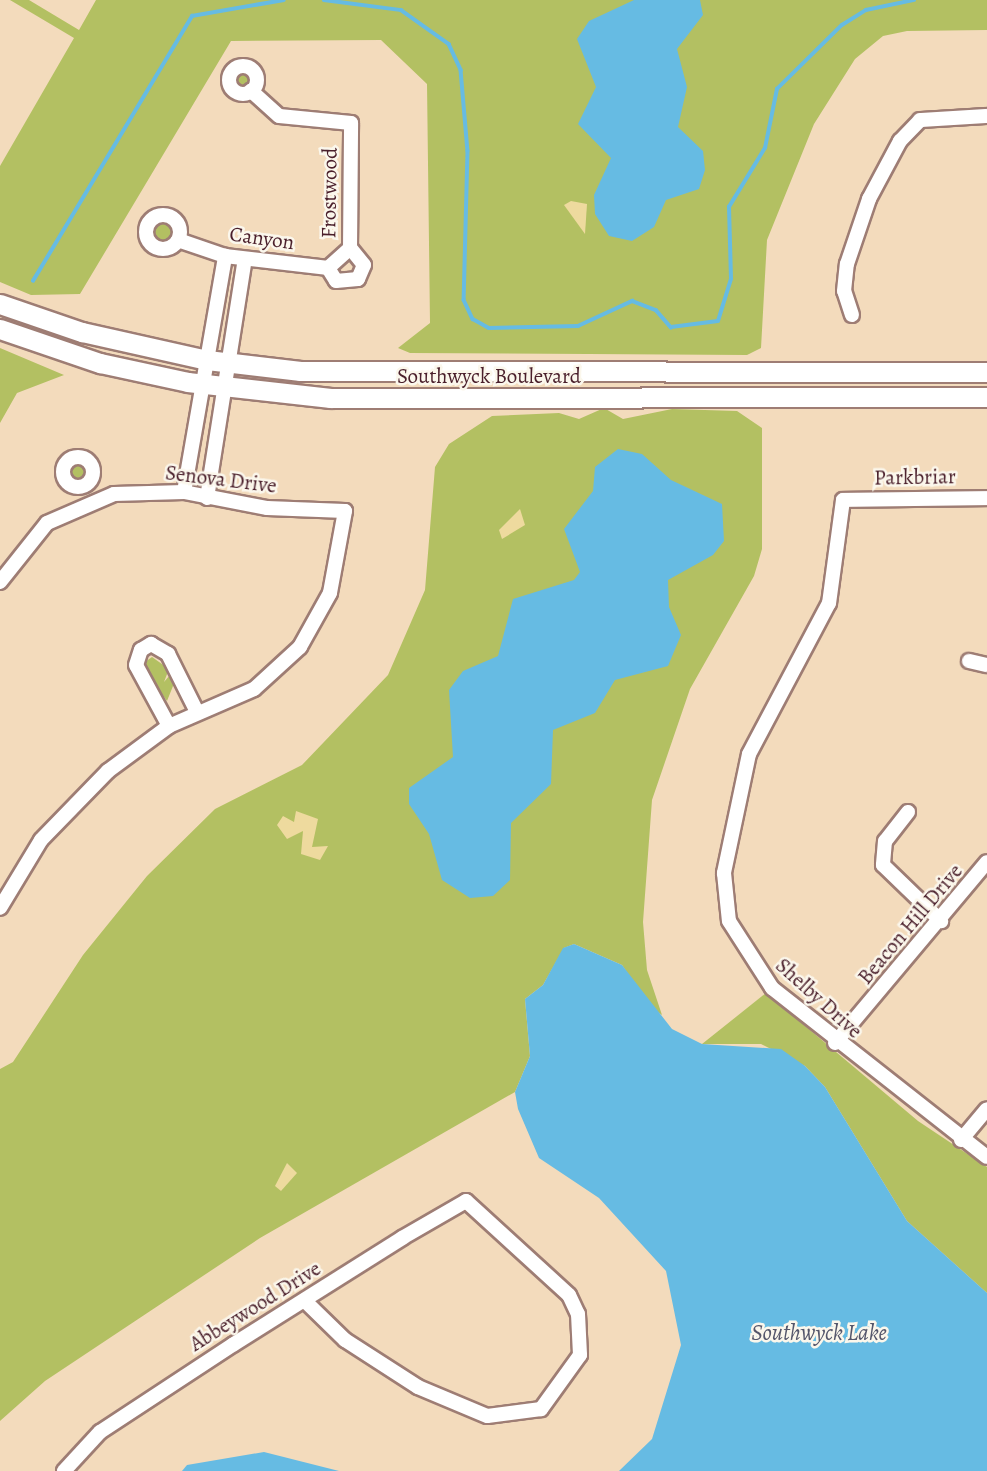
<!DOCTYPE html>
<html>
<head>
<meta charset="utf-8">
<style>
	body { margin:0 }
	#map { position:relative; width:987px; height:1471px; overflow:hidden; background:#f3dbbc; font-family:Alegreya,serif }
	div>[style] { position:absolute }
	.green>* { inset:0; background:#b3c062 }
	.round { border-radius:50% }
	.sand>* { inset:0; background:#eeda9e }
	.water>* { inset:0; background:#66bbe3 }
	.stream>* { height:3.5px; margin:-1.75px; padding:0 1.75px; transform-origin:1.75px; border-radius:1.75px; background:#66bbe3 }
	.roads { filter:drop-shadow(2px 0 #9e7d74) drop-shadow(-2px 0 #9e7d74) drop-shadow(0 2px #9e7d74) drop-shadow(0 -2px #9e7d74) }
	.street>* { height:14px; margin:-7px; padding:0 7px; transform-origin:7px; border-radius:7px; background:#fff }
	.street>.ring { margin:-7px; padding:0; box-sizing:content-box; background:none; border:14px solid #fff; border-radius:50% }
	.secondary>* { height:19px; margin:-9.5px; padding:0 9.5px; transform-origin:9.5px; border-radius:9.5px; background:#fff }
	span { translate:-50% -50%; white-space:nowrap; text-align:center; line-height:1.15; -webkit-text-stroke:5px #fbf7ec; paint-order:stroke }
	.street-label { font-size:21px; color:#4a1f2b }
	.water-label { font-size:23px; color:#54566b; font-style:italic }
</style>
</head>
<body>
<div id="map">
	<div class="green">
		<div style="clip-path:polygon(10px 0,29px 0,79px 30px,96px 0,987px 0,987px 30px,907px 31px,883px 36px,855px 59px,814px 124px,767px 240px,761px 348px,747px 355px,410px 353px,398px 348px,430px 323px,427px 84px,381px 40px,231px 41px,80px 294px,31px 295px,0 282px,0 166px,74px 38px)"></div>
		<div class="round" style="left:224px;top:65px;width:30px;height:30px"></div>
		<div class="round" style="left:147px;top:217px;width:30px;height:30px"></div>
		<div style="clip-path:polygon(0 348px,64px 375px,17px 393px,0 423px)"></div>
		<div style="clip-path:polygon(604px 408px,623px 419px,672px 409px,737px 411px,762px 428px,762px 549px,754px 576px,690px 689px,652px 800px,643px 922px,647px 970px,662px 1015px,649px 1006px,622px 965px,574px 944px,564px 948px,543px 985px,525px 999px,530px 1056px,515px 1092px,260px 1238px,45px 1381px,0 1421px,0 1069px,13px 1062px,83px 955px,147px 876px,215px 809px,302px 765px,388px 675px,425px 590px,435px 467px,449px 444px,492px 416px,559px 413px,579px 419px)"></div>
		<div class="round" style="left:64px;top:457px;width:30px;height:30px"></div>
		<div style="clip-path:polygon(152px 657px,169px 669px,164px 682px,170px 675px,175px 681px,167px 701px,141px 665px)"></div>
		<div style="clip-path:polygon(766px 993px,918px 1121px,987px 1167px,987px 1293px,907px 1221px,825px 1087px,805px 1066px,761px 1044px,702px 1044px)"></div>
	</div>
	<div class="sand">
		<div style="clip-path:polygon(571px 201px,587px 204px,585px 234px,564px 205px)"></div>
		<div style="clip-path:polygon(520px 509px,525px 525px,502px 539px,499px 530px)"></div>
		<div style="clip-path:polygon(296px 811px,318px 819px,312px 847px,328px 846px,320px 860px,301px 854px,303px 831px,287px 839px,277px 825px,283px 816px,294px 822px)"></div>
		<div style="clip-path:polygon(287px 1163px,297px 1173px,281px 1191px,275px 1186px)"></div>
	</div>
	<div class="water">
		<div style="clip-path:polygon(634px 0,700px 0,703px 15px,677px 49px,687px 87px,678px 127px,703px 151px,705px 170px,699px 189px,666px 200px,654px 227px,632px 241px,609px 236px,595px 214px,594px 195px,611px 158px,578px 124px,596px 87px,577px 39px,589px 21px)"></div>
		<div style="clip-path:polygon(618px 449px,642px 454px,671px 480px,722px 504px,724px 541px,713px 555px,668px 580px,669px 607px,681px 635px,668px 666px,615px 680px,595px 713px,553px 730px,551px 784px,511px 823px,510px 880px,493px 896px,470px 898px,442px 880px,429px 834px,409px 804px,409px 788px,453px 757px,449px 690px,463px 671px,498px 656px,513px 599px,574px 580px,580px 572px,564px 529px,593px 491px,595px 467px)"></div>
		<div style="clip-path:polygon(574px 944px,622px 965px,672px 1029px,702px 1044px,781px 1049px,805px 1066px,825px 1087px,907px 1221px,987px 1293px,987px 1471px,619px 1471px,652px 1439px,681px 1345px,666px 1271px,599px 1198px,539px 1158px,518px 1109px,515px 1092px,530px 1056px,525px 999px,543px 985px,563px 948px)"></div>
		<div style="clip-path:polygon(264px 1452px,339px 1471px,182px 1471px,187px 1465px)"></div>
	</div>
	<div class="stream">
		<div style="left:324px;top:0;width:78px;rotate:7.4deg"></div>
		<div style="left:401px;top:10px;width:59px;rotate:35.3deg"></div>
		<div style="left:449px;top:44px;width:29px;rotate:65deg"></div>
		<div style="left:461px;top:70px;width:81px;rotate:85.1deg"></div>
		<div style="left:468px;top:151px;width:149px;rotate:91.5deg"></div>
		<div style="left:464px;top:300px;width:21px;rotate:65deg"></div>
		<div style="left:473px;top:319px;width:18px;rotate:29deg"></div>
		<div style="left:489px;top:328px;width:89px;rotate:-1.3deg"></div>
		<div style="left:578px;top:326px;width:60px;rotate:-24.8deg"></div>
		<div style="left:632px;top:301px;width:26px;rotate:21deg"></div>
		<div style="left:656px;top:310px;width:23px;rotate:49deg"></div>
		<div style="left:671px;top:327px;width:47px;rotate:-7.3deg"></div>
		<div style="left:718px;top:321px;width:44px;rotate:-72.8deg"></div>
		<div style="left:731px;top:279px;width:72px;rotate:-91.6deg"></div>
		<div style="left:729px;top:207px;width:69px;rotate:-58.6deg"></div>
		<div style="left:765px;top:148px;width:60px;rotate:-78.5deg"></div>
		<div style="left:777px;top:89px;width:91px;rotate:-44.6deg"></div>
		<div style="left:842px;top:25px;width:28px;rotate:-32deg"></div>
		<div style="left:866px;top:10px;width:49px;rotate:-11.8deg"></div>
		<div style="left:33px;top:281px;width:309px;rotate:-59deg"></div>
		<div style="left:192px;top:16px;width:93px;rotate:-9.9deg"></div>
	</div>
	<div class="roads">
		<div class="street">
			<div class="ring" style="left:229px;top:66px;width:14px;height:14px"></div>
			<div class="ring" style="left:146px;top:215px;width:20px;height:20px"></div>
			<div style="left:178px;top:240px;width:50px;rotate:18.8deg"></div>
			<div style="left:225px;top:256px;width:104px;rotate:6.6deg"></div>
			<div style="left:328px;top:268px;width:30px;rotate:-42deg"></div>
			<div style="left:350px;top:248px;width:125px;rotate:-89.5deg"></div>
			<div style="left:351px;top:123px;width:72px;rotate:-174.4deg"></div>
			<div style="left:279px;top:116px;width:38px;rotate:-138deg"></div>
			<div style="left:328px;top:268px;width:15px;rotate:58deg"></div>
			<div style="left:336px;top:281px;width:22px;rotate:-5deg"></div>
			<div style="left:358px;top:279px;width:15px;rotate:-67deg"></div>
			<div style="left:364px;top:265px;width:22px;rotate:-129deg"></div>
			<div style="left:852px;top:315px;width:25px;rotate:-108deg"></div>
			<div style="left:844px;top:291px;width:27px;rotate:-84deg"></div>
			<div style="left:847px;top:264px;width:69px;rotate:-71.3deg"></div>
			<div style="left:869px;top:199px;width:66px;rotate:-61.9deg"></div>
			<div style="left:900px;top:141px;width:29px;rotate:-46deg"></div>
			<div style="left:920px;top:120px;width:67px;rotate:-3.4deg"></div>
			<div class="ring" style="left:63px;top:457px;width:16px;height:16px"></div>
			<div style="left:184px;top:492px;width:240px;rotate:-80.1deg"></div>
			<div style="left:207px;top:498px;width:242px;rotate:-81deg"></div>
			<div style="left:987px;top:498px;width:144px;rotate:179.2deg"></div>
			<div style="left:843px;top:500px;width:104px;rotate:97.7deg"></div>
			<div style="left:829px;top:603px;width:171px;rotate:117.9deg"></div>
			<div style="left:749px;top:754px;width:122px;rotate:101.9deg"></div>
			<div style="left:724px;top:873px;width:48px;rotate:84.1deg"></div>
			<div style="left:729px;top:921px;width:80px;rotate:57.3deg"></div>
			<div style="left:772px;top:988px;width:273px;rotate:38.2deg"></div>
			<div style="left:0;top:582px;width:75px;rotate:-51.5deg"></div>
			<div style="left:47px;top:523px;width:73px;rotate:-23.4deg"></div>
			<div style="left:114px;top:494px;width:70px;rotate:-1.6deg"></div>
			<div style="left:184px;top:492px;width:85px;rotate:10.9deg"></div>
			<div style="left:267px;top:508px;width:78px;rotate:2.2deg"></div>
			<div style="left:345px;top:511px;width:83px;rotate:100.4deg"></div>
			<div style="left:330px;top:593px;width:62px;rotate:119.1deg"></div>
			<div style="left:300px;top:647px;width:62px;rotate:137.6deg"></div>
			<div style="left:254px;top:689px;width:93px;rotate:156.5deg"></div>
			<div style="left:169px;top:726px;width:76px;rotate:143.6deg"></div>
			<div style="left:108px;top:771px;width:96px;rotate:134.2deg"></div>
			<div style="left:41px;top:840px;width:79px;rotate:121.1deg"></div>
			<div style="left:969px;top:661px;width:18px;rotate:13deg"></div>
			<div style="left:169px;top:726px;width:69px;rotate:-118.4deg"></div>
			<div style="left:136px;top:665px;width:16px;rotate:-72deg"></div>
			<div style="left:141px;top:650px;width:12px;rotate:-31deg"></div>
			<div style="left:151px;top:644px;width:20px;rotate:30deg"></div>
			<div style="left:168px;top:654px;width:65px;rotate:63.4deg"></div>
			<div style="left:908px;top:812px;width:37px;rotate:128deg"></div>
			<div style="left:885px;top:841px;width:24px;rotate:95deg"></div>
			<div style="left:883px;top:865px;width:81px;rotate:44deg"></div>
			<div style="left:835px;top:1043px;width:236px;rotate:-50deg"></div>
			<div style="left:961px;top:1140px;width:40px;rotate:-50deg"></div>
			<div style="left:64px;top:1471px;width:53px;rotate:-47.3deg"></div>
			<div style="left:100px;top:1432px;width:160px;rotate:-33.3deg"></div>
			<div style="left:234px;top:1344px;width:199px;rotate:-32.2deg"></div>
			<div style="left:402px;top:1238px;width:74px;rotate:-30deg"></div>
			<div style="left:466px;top:1201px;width:139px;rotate:42.4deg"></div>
			<div style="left:569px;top:1295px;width:21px;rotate:65deg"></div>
			<div style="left:578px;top:1314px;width:41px;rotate:87.2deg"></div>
			<div style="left:580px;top:1355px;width:67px;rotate:125.8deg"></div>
			<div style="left:541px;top:1409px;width:54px;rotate:172.6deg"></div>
			<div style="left:487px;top:1416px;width:75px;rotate:-157.2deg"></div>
			<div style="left:418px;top:1387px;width:87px;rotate:-147.2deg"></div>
			<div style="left:345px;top:1340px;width:57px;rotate:-135.7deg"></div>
		</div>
		<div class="secondary">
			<div style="left:0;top:304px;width:87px;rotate:18.9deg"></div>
			<div style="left:82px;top:332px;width:128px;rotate:12.6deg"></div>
			<div style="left:207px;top:360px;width:94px;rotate:6.7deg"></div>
			<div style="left:300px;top:371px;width:687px;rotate:0.08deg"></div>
			<div style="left:0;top:329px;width:106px;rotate:18.8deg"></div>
			<div style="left:100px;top:363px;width:90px;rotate:12.2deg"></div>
			<div style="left:188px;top:382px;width:143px;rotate:6.4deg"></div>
			<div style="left:330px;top:398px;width:657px;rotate:-0.09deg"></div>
		</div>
	</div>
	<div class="street-label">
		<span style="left:329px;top:193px;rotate:-89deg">Frostwood</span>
		<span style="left:262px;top:238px;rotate:8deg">Canyon</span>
		<span style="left:489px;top:376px">Southwyck Boulevard</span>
		<span style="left:915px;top:477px;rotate:-1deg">Parkbriar</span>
		<span style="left:221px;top:479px;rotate:7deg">Senova Drive</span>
		<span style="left:910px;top:924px;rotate:-50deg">Beacon Hill Drive</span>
		<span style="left:819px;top:998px;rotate:42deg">Shelby Drive</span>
		<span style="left:255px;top:1306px;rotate:-32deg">Abbeywood Drive</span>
	</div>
	<div class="water-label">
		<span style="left:819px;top:1333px">Southwyck Lake</span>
	</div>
</div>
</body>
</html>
